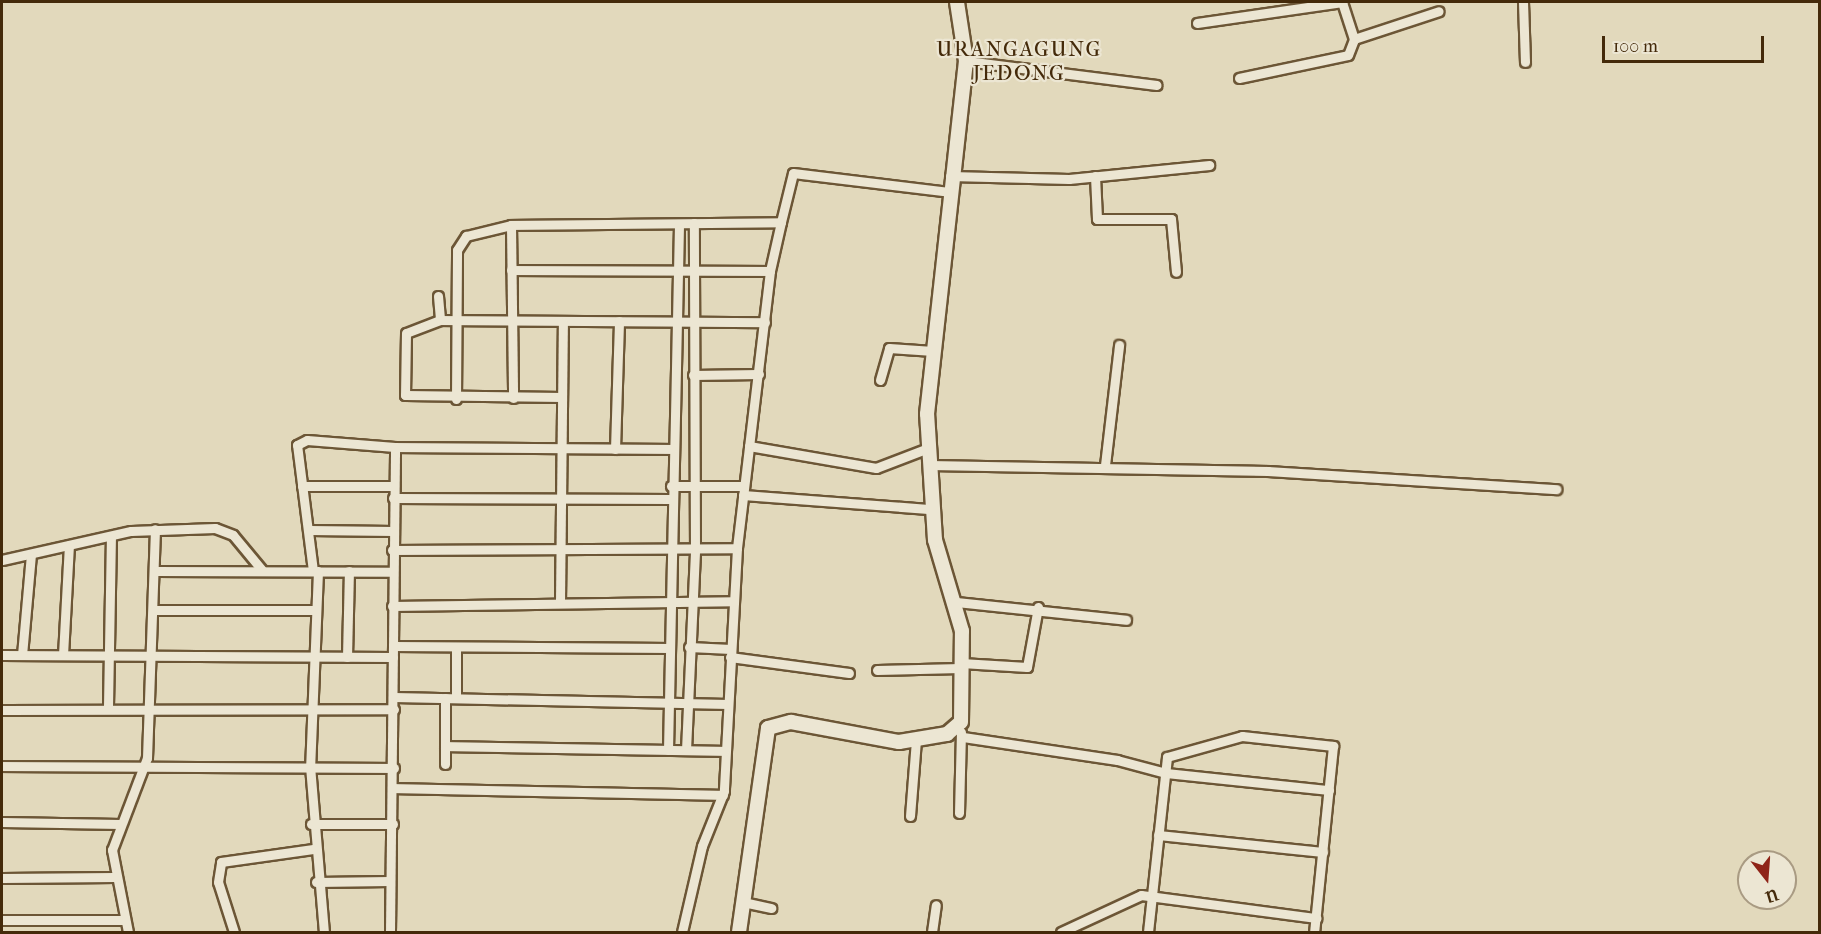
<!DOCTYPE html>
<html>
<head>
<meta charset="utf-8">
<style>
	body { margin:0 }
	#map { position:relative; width:1821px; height:934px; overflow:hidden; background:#e2d9bc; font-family:"IM FELL French Canon",serif }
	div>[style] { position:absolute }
	.roads { filter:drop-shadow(2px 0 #6c5636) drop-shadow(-2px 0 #6c5636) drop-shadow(0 2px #6c5636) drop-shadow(0 -2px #6c5636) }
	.street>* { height:9px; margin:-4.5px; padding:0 4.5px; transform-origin:4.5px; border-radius:4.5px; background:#ece6d3 }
	.secondary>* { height:14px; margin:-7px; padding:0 7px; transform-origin:7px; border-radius:7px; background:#ece6d3 }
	span { translate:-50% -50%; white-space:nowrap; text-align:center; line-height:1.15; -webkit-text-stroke:4.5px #ece6d3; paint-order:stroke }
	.quarter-label { font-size:21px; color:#442a0a; letter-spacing:1.5px }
	.frame { position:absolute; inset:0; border:3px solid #442a0a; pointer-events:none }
	.north { position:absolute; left:1737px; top:850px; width:60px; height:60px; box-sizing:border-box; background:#ece6d3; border:2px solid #a99b83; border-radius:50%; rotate:163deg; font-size:16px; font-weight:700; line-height:24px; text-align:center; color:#442a0a }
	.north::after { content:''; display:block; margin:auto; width:21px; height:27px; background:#8f2418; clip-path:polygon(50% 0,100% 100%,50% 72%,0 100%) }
	.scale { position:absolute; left:1602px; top:36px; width:162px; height:27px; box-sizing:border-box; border:3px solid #442a0a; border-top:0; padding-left:8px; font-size:18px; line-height:21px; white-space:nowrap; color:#442a0a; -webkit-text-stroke:4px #ece6d3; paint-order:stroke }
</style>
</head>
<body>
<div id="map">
	<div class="roads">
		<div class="street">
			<div style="left:1523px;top:2px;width:60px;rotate:88.1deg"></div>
			<div style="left:1197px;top:23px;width:147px;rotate:-8.2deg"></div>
			<div style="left:1354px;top:39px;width:89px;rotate:-18.2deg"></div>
			<div style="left:966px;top:61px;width:192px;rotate:7.2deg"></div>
			<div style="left:1239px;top:78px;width:111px;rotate:-11.9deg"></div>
			<div style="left:1348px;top:55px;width:17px;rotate:-69deg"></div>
			<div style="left:1354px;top:39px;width:39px;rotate:-108deg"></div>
			<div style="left:950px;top:176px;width:119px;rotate:1.4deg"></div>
			<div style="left:1069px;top:179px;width:141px;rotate:-5.7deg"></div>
			<div style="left:1095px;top:176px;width:43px;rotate:87.3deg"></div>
			<div style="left:1097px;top:219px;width:74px"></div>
			<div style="left:1171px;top:219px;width:53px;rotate:84.6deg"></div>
			<div style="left:781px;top:222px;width:50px;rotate:-76.2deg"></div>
			<div style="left:793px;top:173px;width:157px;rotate:6.9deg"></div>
			<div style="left:511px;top:225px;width:173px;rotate:89.3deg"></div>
			<div style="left:511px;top:270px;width:259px;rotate:0.2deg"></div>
			<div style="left:438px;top:296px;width:24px;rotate:85deg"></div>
			<div style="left:440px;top:320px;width:36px;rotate:159deg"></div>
			<div style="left:406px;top:333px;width:62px;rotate:90.9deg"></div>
			<div style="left:405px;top:395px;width:157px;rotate:0.7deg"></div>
			<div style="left:440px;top:320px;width:325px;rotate:0.4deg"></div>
			<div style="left:693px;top:375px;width:66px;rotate:-0.9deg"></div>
			<div style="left:880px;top:380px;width:33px;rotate:-74deg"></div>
			<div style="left:889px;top:348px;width:44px;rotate:3.9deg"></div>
			<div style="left:456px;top:399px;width:149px;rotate:-89.6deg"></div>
			<div style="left:457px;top:250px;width:17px;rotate:-57deg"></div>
			<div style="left:466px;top:236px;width:46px;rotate:-13.7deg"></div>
			<div style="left:511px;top:225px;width:270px;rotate:-0.6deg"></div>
			<div style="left:781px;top:222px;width:50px;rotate:102.7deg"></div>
			<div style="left:770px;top:271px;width:279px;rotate:96.8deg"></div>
			<div style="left:737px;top:548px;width:243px;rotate:93.1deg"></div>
			<div style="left:724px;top:791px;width:59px;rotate:111.8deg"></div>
			<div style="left:702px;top:846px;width:88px;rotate:103.1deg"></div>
			<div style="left:749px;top:446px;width:129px;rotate:9.8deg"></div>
			<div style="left:876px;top:468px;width:56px;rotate:-21deg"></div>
			<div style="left:615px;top:449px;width:128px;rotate:-88.2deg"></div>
			<div style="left:929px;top:465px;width:339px;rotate:1deg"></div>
			<div style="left:1268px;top:471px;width:289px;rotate:3.6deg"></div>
			<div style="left:1105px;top:465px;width:121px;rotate:-83.3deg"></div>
			<div style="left:302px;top:486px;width:92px"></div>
			<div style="left:671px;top:486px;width:73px"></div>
			<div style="left:743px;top:495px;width:189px;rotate:4.3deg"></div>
			<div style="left:393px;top:498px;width:279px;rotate:0.2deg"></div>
			<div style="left:309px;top:530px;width:84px;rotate:0.7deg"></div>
			<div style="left:392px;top:550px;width:345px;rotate:-0.3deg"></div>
			<div style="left:2px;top:560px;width:132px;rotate:-12.7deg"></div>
			<div style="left:131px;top:531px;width:84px;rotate:-2deg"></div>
			<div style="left:215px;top:528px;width:19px;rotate:21deg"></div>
			<div style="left:233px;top:535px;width:45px;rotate:50.4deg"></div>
			<div style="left:154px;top:571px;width:238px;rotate:0.2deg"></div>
			<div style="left:313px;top:571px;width:127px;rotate:-97.2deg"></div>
			<div style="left:297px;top:445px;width:11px;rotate:-27deg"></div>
			<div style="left:307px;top:440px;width:88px;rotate:4.5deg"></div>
			<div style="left:318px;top:571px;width:195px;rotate:92.3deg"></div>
			<div style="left:310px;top:766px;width:167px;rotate:85.2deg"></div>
			<div style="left:560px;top:601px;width:279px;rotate:-89.4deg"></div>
			<div style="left:956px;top:602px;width:171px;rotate:6deg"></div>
			<div style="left:392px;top:606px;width:342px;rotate:-0.8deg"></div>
			<div style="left:153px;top:610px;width:162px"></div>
			<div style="left:393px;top:646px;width:277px;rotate:0.4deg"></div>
			<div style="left:456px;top:647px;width:51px;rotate:90deg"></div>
			<div style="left:689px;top:647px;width:42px;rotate:2.7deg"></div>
			<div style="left:2px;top:655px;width:391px;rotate:0.3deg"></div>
			<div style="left:22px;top:655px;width:100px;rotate:-84.9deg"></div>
			<div style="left:63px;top:655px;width:110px;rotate:-86.9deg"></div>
			<div style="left:347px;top:657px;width:86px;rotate:-88.7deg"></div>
			<div style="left:730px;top:657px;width:120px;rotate:7.7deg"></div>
			<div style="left:961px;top:663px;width:66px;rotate:3.5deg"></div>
			<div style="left:1027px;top:667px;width:61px;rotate:-79.6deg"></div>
			<div style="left:877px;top:670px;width:84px;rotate:-1.4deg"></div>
			<div style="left:394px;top:697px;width:334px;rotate:1.2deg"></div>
			<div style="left:445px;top:698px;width:66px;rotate:90deg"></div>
			<div style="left:108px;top:706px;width:170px;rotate:-89deg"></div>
			<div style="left:2px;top:710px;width:392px;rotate:-0.1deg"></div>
			<div style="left:963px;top:737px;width:156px;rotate:8.5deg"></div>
			<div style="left:1117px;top:760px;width:51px;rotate:14.9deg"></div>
			<div style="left:1166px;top:773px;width:164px;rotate:6deg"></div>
			<div style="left:445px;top:746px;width:280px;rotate:1deg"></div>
			<div style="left:668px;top:750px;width:526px;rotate:-88.8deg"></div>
			<div style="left:686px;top:750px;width:200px;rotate:-87.4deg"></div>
			<div style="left:695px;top:550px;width:327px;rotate:-90.2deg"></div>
			<div style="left:2px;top:766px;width:392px;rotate:0.3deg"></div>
			<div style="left:394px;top:788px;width:329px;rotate:1.2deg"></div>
			<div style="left:959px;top:813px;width:81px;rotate:-88.6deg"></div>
			<div style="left:910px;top:816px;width:77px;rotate:-85.5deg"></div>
			<div style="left:2px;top:822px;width:118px;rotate:1deg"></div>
			<div style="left:311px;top:824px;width:82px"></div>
			<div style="left:1158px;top:835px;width:166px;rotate:5.9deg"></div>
			<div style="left:2px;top:878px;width:113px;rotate:-0.5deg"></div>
			<div style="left:316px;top:882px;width:74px;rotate:-0.8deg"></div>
			<div style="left:743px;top:902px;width:29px;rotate:12deg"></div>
			<div style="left:2px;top:920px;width:122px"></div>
			<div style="left:128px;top:932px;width:84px;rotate:-101deg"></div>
			<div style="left:112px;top:850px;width:98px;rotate:-69.2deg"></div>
			<div style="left:147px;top:758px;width:229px;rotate:-88deg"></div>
			<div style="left:234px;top:932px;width:52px;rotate:-107.7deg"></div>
			<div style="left:218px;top:882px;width:20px;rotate:-81deg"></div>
			<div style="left:221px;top:862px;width:93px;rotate:-8deg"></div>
			<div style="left:390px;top:932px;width:485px;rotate:-89.4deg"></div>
			<div style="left:395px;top:447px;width:277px;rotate:0.4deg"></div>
			<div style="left:932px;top:932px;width:27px;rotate:-82deg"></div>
			<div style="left:1061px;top:932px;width:88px;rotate:-24.8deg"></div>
			<div style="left:1141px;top:895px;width:177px;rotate:7.5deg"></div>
			<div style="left:1148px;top:932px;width:176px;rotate:-83.8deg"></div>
			<div style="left:1167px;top:757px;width:78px;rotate:-15.6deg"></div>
			<div style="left:1242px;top:736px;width:92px;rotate:6.3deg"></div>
			<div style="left:1333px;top:746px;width:187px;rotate:95.8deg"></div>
		</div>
		<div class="secondary">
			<div style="left:739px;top:932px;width:206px;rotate:-81.9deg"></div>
			<div style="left:768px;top:728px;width:24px;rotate:-15deg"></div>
			<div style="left:791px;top:722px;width:110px;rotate:10.5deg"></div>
			<div style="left:899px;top:742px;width:49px;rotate:-9.5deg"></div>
			<div style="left:947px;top:734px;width:18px;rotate:-41deg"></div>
			<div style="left:961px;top:722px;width:91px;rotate:-89.4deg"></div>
			<div style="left:962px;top:631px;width:95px;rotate:-106.5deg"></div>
			<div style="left:935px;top:540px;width:126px;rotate:-93.6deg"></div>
			<div style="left:927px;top:414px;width:355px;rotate:-83.7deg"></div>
			<div style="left:966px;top:61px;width:60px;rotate:-98.7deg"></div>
		</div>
	</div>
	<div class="quarter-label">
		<span style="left:1019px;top:61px">URANGAGUNG<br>JEDONG</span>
	</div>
	<div class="frame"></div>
	<div class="north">U</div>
	<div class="scale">100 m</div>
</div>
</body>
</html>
